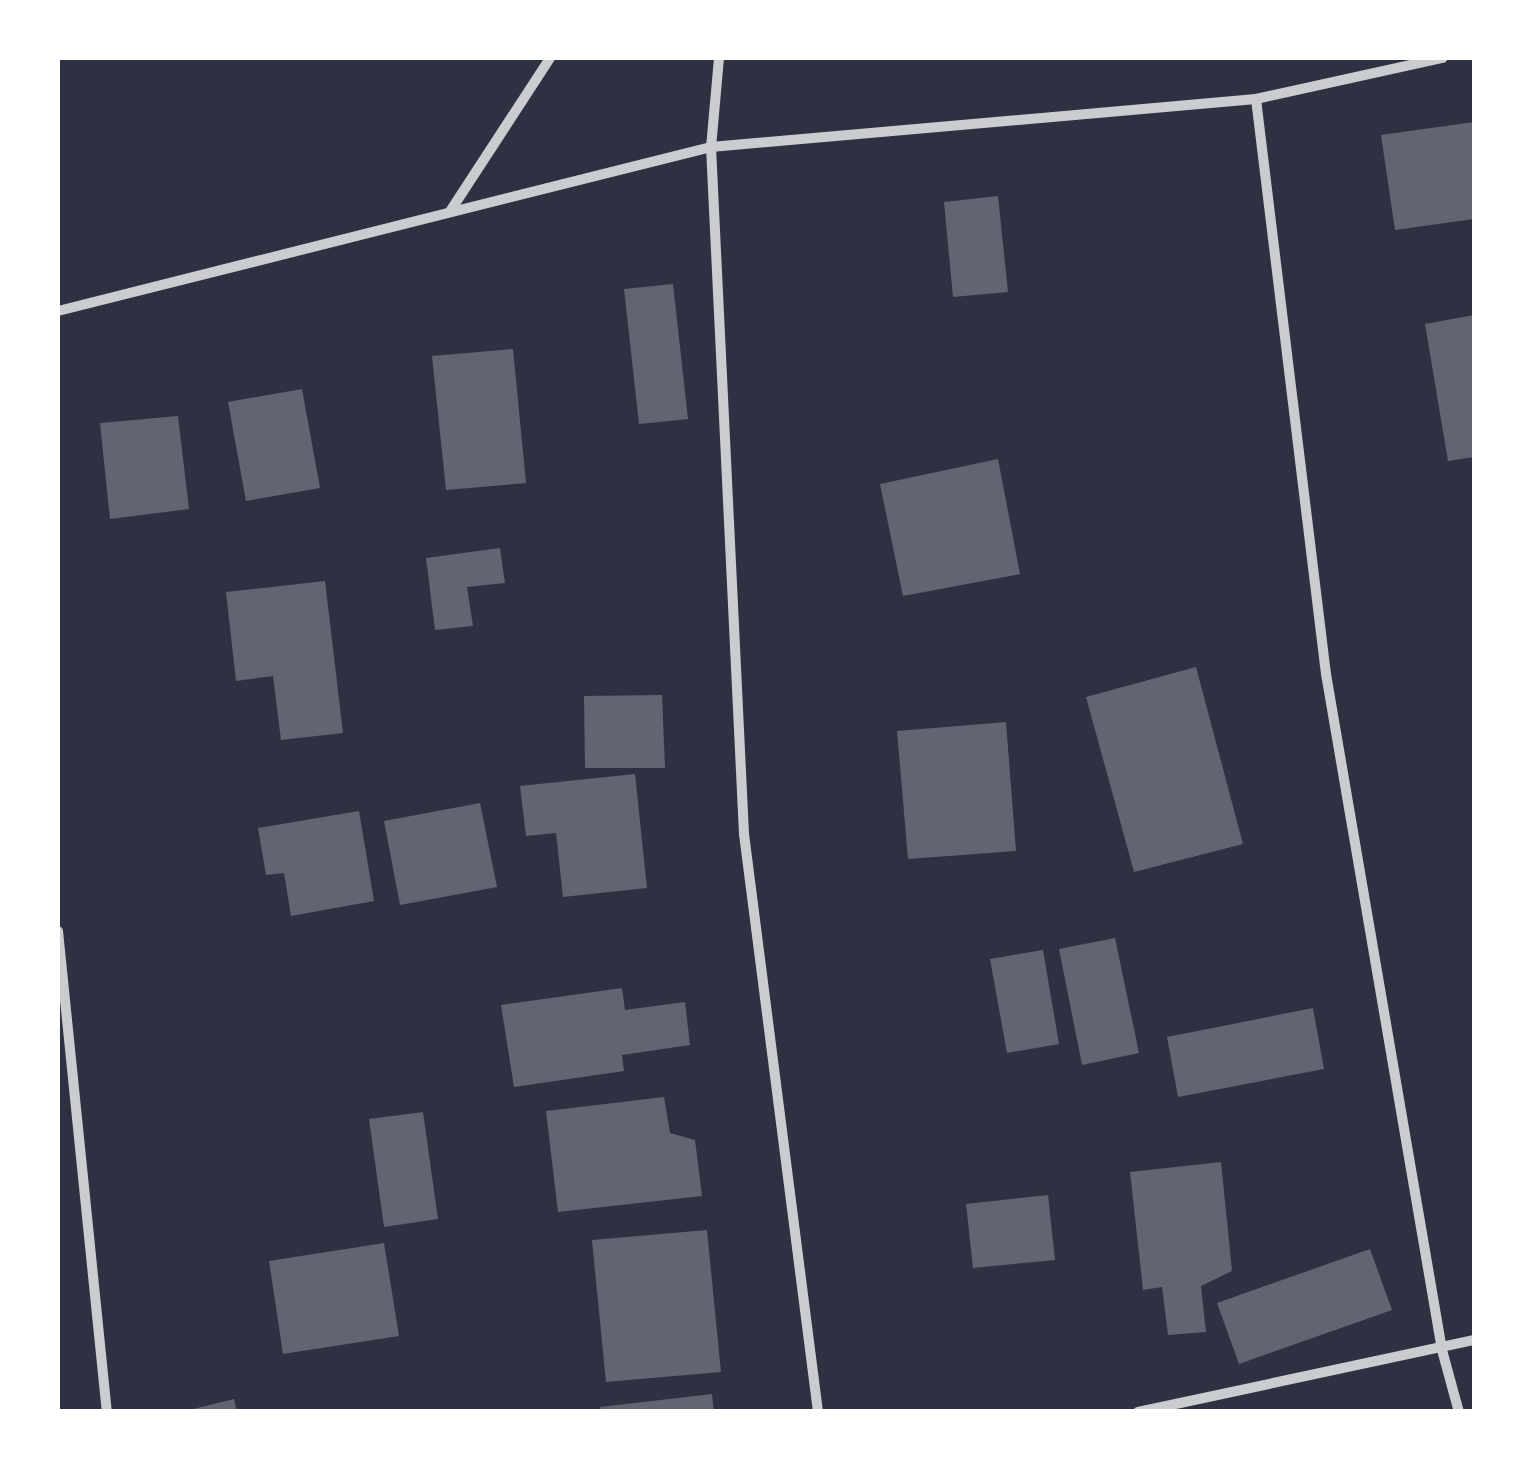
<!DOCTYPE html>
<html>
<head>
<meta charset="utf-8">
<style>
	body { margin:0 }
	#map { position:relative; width:1532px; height:1469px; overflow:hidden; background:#2d3142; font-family:"Alegreya Sans",sans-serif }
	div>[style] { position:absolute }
	.building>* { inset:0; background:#626471 }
	.minor>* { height:10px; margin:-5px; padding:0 5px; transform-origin:5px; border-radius:5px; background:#caccd0 }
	span { translate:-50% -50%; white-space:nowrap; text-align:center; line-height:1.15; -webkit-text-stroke:10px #fff; paint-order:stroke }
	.frame { position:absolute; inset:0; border:60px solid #fff; pointer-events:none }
</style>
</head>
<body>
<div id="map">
	<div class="building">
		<div style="clip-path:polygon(1474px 122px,1474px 219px,1395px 230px,1381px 135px)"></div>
		<div style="clip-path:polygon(998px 196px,1008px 292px,953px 297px,944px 202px)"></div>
		<div style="clip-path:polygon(673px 284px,688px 419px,639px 424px,624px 289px)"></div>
		<div style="clip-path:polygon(1474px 315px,1474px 457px,1448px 461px,1425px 324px)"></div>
		<div style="clip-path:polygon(513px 349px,526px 483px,446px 490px,432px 356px)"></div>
		<div style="clip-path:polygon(302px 389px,320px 488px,246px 501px,228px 402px)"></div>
		<div style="clip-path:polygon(178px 416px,189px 509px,110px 519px,100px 423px)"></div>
		<div style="clip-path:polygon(998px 459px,1020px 574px,903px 596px,880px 484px)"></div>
		<div style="clip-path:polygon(500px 548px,505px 583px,467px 587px,473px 626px,435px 630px,426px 558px)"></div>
		<div style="clip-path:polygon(325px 581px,343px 733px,281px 740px,273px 676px,236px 681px,226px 592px)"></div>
		<div style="clip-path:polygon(1196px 667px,1243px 844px,1134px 872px,1086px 697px)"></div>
		<div style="clip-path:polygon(662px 695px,665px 768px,585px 768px,584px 696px)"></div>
		<div style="clip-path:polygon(1006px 722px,1016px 851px,908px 859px,897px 731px)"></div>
		<div style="clip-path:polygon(635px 774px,647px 888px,563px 897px,556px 833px,526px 836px,520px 786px)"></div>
		<div style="clip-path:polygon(480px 803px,497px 887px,400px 905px,384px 821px)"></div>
		<div style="clip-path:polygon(359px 811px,374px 901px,291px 916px,284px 873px,266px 875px,258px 828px)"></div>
		<div style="clip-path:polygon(1115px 938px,1139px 1053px,1082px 1065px,1059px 949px)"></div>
		<div style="clip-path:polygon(1043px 950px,1059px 1044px,1007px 1053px,990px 959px)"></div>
		<div style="clip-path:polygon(622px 988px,625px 1010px,685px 1002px,690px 1045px,622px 1055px,624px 1071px,514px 1087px,501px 1005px)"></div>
		<div style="clip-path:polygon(1313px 1008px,1324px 1069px,1178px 1097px,1167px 1037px)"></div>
		<div style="clip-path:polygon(664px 1097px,670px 1133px,695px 1140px,702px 1196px,558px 1212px,546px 1111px)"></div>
		<div style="clip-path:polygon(423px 1112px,438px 1219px,384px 1227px,369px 1119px)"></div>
		<div style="clip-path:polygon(1221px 1162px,1232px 1271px,1201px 1286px,1206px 1332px,1168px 1335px,1162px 1287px,1143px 1290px,1130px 1172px)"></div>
		<div style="clip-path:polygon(1048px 1195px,1055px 1260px,973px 1268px,966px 1204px)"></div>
		<div style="clip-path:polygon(707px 1230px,721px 1372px,606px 1382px,592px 1240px)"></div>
		<div style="clip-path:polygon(384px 1243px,399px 1336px,283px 1354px,269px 1261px)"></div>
		<div style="clip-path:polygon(1370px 1249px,1392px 1310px,1239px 1364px,1217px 1303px)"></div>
		<div style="clip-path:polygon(712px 1394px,714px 1412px,601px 1412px,600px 1407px)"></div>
		<div style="clip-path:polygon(234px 1399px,237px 1412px,189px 1412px,189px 1410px)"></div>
	</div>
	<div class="minor">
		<div style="left:719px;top:58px;width:89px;rotate:95.1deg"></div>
		<div style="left:711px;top:147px;width:688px;rotate:87.25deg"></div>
		<div style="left:744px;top:834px;width:583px;rotate:82.7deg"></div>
		<div style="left:1256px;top:99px;width:579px;rotate:83.06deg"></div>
		<div style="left:1326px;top:674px;width:686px;rotate:80.26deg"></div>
		<div style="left:1442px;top:1350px;width:64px;rotate:74.7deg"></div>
		<div style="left:451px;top:210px;width:181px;rotate:-56.9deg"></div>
		<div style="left:58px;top:311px;width:673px;rotate:-14.1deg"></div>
		<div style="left:711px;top:147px;width:547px;rotate:-5.03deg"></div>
		<div style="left:1256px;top:99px;width:191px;rotate:-12.4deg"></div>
		<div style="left:58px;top:931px;width:483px;rotate:84.2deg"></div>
		<div style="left:1138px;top:1412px;width:344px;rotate:-12.1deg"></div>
	</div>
	<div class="frame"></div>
</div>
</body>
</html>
